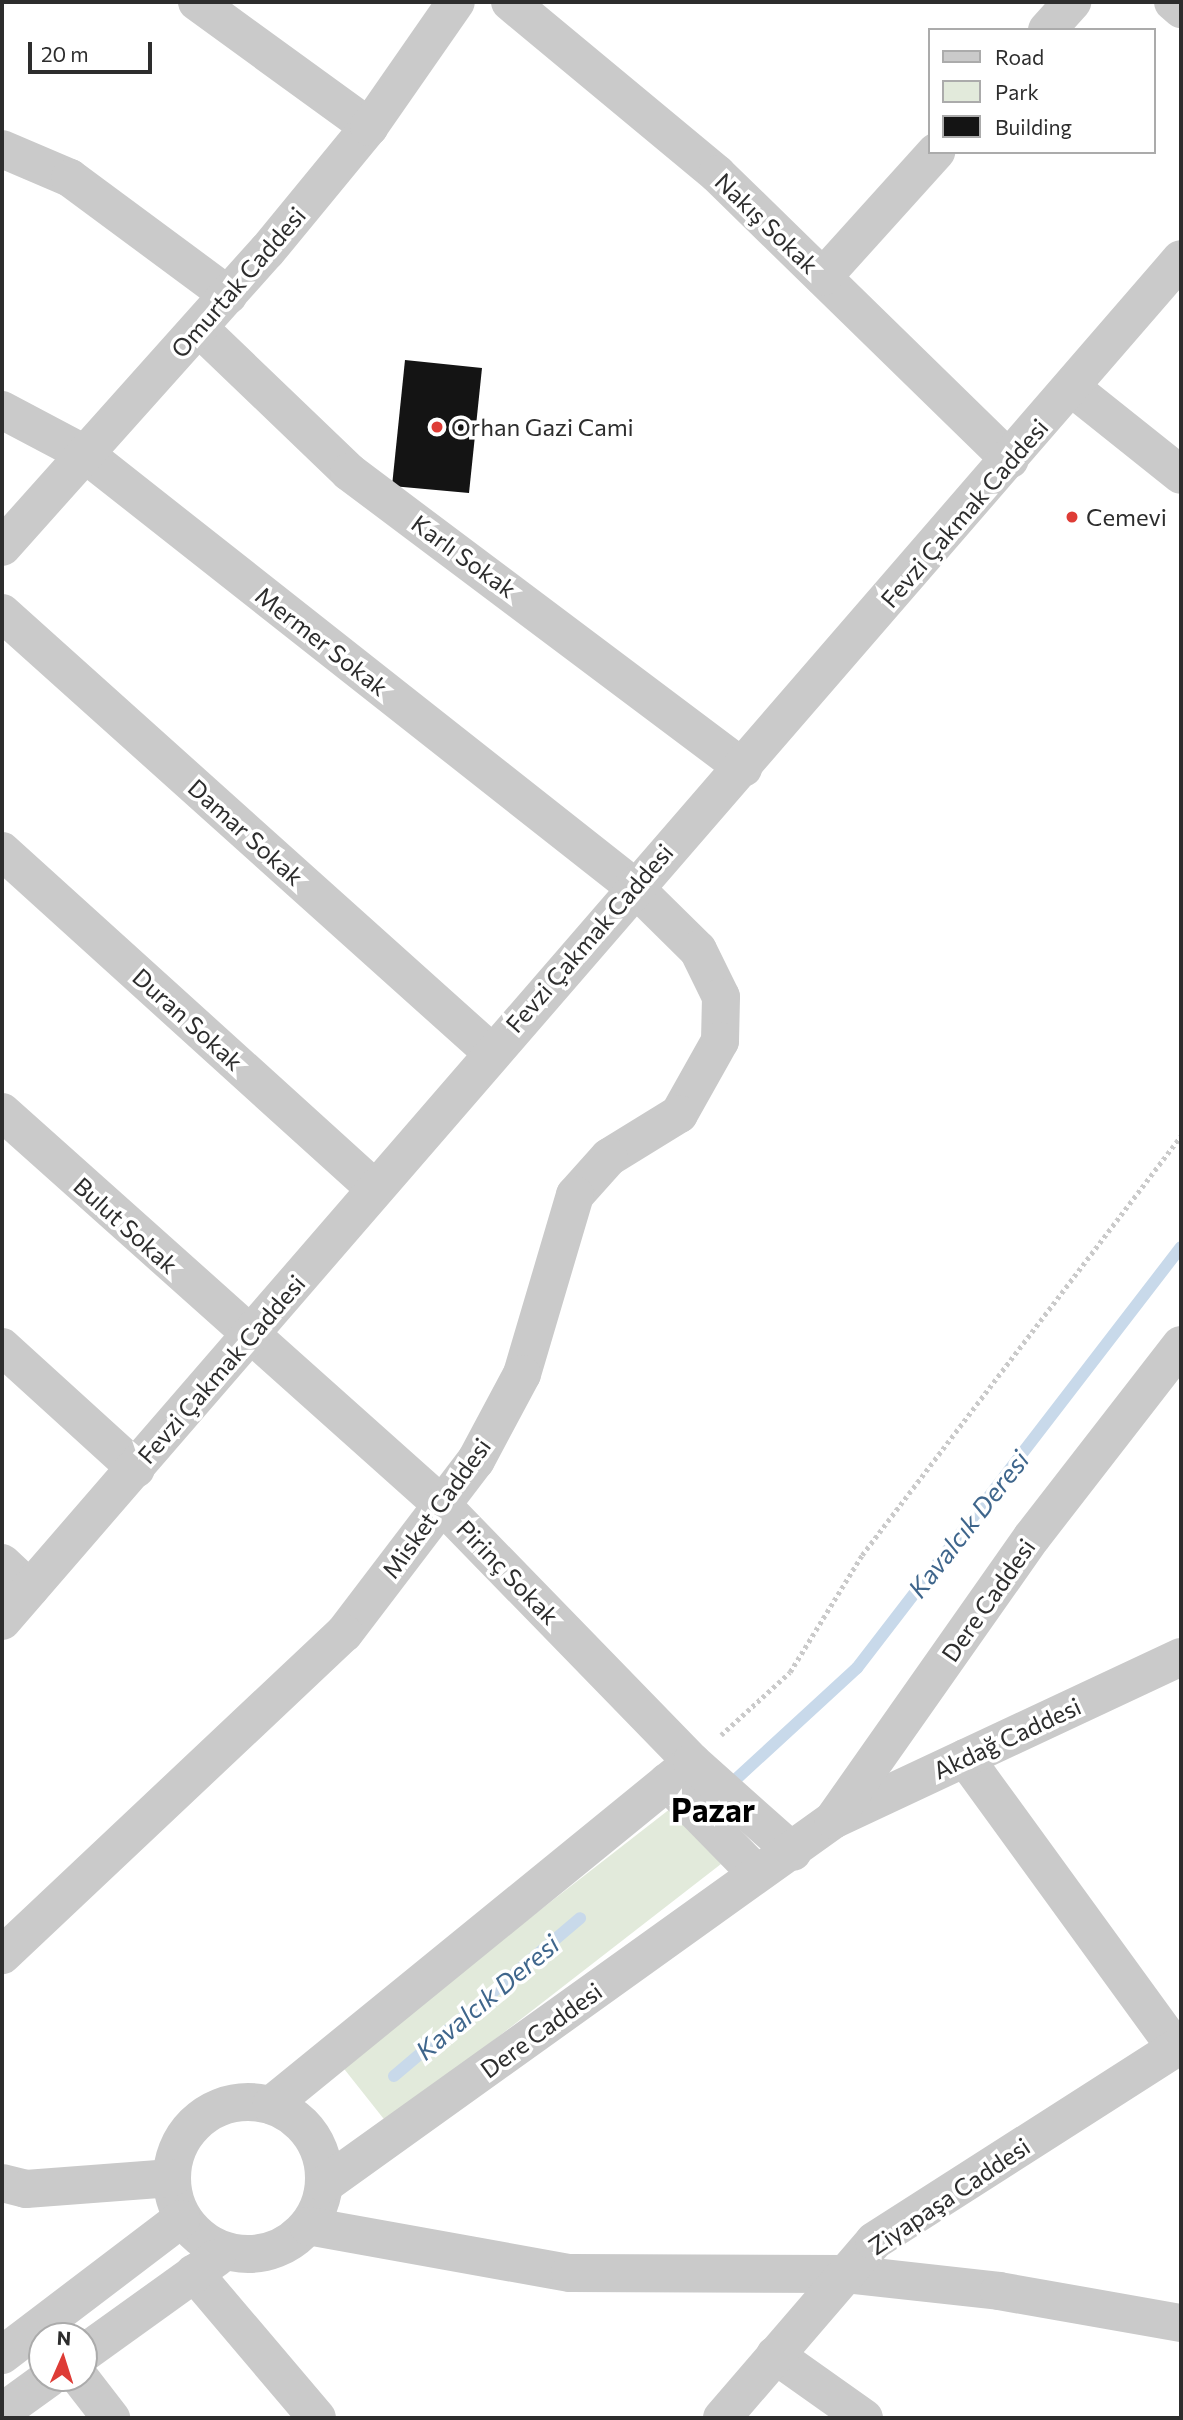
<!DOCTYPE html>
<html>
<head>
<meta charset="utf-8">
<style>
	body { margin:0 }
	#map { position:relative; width:1183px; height:2420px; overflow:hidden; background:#fff; font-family:Commissioner,sans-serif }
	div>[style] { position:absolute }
	.green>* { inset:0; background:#e2eadb }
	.stream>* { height:12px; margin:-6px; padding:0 6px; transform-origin:6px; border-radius:6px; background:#c8d9ea }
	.building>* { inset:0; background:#141414 }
	.path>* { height:4.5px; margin-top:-2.25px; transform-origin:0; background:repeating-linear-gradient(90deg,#cacaca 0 3.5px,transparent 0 7px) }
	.minor>* { height:38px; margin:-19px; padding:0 19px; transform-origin:19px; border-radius:19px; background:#cacaca }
	.minor>.ring { margin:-19px; padding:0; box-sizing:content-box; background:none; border:38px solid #cacaca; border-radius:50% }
	.dots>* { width:19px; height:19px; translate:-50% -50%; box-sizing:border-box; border:4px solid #fff; border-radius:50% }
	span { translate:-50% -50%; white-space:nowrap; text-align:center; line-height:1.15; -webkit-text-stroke:7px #fff; paint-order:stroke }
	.street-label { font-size:24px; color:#2d2d2d }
	.poi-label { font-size:24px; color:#2d2d2d }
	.left { translate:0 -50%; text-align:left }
	.water-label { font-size:26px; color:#3f668c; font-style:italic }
	.district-label { font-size:32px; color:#000; font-weight:700 }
	.frame { position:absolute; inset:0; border:4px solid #2d2d2d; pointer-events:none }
	.legend { position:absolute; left:928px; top:28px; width:228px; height:126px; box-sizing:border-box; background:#fff; border:2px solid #ababab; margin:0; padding:9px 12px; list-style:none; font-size:21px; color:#2d2d2d }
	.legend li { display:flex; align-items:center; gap:14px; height:35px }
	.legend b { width:35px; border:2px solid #ababab }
	.north { position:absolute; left:28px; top:2322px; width:70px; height:70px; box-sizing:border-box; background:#fff; border:2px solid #ababab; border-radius:50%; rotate:3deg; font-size:19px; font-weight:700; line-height:28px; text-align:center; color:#2d2d2d }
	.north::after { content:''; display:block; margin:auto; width:24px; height:32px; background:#de3c36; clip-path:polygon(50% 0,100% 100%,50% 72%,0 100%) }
	.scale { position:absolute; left:28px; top:42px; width:124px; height:32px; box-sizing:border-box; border:4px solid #2d2d2d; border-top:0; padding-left:9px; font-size:21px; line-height:24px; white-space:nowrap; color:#2d2d2d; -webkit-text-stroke:5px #fff; paint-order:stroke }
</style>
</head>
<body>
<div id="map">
	<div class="green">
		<div style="clip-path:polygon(675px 1805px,721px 1864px,387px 2123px,341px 2065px)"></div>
	</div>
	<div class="stream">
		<div style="left:734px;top:1781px;width:167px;rotate:-42.6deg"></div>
		<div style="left:857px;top:1668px;width:531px;rotate:-52.42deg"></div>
		<div style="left:394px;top:2076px;width:244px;rotate:-40.3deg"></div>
	</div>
	<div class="building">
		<div style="clip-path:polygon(405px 360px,482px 368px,469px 493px,392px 486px)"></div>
	</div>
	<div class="path">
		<div style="left:721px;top:1735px;width:93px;rotate:-42.4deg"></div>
		<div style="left:790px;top:1672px;width:137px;rotate:-58.4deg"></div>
		<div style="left:862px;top:1555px;width:527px;rotate:-52.72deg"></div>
	</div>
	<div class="minor">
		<div style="left:197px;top:2px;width:213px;rotate:36deg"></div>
		<div style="left:510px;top:2px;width:269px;rotate:39.7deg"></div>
		<div style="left:717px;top:174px;width:409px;rotate:44.3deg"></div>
		<div style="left:1173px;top:2px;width:11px;rotate:41deg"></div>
		<div style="left:1047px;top:30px;width:38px;rotate:-48deg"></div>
		<div style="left:2px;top:149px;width:74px;rotate:23.1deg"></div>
		<div style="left:70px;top:178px;width:197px;rotate:36.5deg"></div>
		<div style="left:823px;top:277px;width:169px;rotate:-47.9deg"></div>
		<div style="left:199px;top:328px;width:208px;rotate:43.8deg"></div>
		<div style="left:349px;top:472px;width:493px;rotate:36.9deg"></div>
		<div style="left:1072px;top:388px;width:139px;rotate:38.6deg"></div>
		<div style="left:2px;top:410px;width:94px;rotate:27.9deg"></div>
		<div style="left:85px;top:454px;width:698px;rotate:38.25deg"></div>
		<div style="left:633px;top:886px;width:91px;rotate:44.6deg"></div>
		<div style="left:698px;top:950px;width:52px;rotate:63.9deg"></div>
		<div style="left:721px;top:997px;width:44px;rotate:91.3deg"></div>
		<div style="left:720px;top:1041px;width:84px;rotate:119.3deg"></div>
		<div style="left:679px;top:1114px;width:82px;rotate:148.4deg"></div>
		<div style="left:609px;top:1157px;width:51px;rotate:131.8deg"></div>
		<div style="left:575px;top:1195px;width:187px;rotate:106.5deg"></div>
		<div style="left:522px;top:1374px;width:98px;rotate:118.1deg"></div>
		<div style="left:476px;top:1460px;width:218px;rotate:127.3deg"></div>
		<div style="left:344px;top:1633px;width:470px;rotate:136.7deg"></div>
		<div style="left:2px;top:547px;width:397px;rotate:-48.2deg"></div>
		<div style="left:267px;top:251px;width:161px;rotate:-50.6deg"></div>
		<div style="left:369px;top:127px;width:152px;rotate:-55.2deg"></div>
		<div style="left:2px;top:613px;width:656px;rotate:41.91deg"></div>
		<div style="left:2px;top:851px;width:502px;rotate:42.17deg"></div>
		<div style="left:2px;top:1112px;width:590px;rotate:41.77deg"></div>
		<div style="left:442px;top:1505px;width:359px;rotate:45.8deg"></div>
		<div style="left:2px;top:1347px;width:181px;rotate:42.3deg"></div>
		<div style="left:2px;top:1563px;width:38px;rotate:43deg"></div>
		<div style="left:2px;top:1621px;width:1801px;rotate:-49.12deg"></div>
		<div style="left:965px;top:1758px;width:359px;rotate:54deg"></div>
		<div style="left:667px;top:1782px;width:127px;rotate:45.6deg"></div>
		<div style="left:835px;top:1819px;width:382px;rotate:-25.1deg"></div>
		<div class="ring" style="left:172px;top:2102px;width:114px;height:114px"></div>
		<div style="left:271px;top:2105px;width:543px;rotate:-39.17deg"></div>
		<div style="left:692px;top:1762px;width:135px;rotate:41.7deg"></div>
		<div style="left:2px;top:2183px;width:25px;rotate:14deg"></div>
		<div style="left:26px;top:2189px;width:146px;rotate:-4.3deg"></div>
		<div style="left:325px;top:2184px;width:625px;rotate:-35.62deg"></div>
		<div style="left:833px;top:1820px;width:346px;rotate:-54.9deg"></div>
		<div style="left:1032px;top:1537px;width:243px;rotate:-52.2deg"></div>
		<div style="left:308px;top:2226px;width:266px;rotate:10.2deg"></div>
		<div style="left:570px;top:2273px;width:276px;rotate:0.2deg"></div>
		<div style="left:846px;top:2274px;width:154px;rotate:6.3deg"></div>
		<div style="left:999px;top:2291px;width:185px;rotate:10deg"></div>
		<div style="left:194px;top:2273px;width:190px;rotate:49.7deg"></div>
		<div style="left:84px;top:2353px;width:163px;rotate:-35.7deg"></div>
		<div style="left:2px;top:2355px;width:225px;rotate:-37.2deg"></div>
		<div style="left:775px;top:2355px;width:109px;rotate:35.3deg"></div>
		<div style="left:80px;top:2378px;width:51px;rotate:52.2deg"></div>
		<div style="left:2px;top:2412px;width:58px;rotate:-35.9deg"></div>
		<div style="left:722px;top:2418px;width:233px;rotate:-49.3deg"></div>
		<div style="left:874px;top:2241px;width:364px;rotate:-32.6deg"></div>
	</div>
	<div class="dots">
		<div style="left:437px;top:427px;background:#de3c36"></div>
		<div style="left:1072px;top:517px;background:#de3c36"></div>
	</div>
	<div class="street-label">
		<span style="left:767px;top:223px;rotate:44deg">Nakış Sokak</span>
		<span style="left:238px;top:282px;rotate:-49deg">Omurtak Caddesi</span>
		<span style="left:964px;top:513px;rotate:-49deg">Fevzi Çakmak Caddesi</span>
		<span style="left:464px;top:556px;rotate:36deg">Karlı Sokak</span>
		<span style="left:322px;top:641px;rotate:38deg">Mermer Sokak</span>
		<span style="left:246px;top:832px;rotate:42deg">Damar Sokak</span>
		<span style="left:589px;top:938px;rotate:-49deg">Fevzi Çakmak Caddesi</span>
		<span style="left:188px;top:1019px;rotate:42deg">Duran Sokak</span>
		<span style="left:126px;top:1225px;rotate:42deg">Bulut Sokak</span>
		<span style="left:221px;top:1369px;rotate:-49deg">Fevzi Çakmak Caddesi</span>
		<span style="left:436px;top:1508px;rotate:-54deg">Misket Caddesi</span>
		<span style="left:508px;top:1572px;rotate:46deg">Pirinç Sokak</span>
		<span style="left:988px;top:1600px;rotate:-55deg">Dere Caddesi</span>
		<span style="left:1007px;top:1738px;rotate:-25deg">Akdağ Caddesi</span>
		<span style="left:541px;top:2030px;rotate:-36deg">Dere Caddesi</span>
		<span style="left:949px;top:2196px;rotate:-34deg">Ziyapaşa Caddesi</span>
	</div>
	<div class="poi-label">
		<span class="left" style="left:451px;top:427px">Orhan Gazi Cami</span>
		<span class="left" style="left:1086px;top:517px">Cemevi</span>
	</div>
	<div class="water-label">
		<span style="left:968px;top:1524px;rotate:-52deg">Kavalcık Deresi</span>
		<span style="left:487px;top:1997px;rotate:-40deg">Kavalcık Deresi</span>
	</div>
	<div class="district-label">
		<span style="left:713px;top:1809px">Pazar</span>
	</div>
	<div class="frame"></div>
	<ul class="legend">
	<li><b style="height:9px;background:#cacaca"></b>Road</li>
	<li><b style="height:19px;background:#e2eadb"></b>Park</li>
	<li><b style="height:19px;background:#141414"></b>Building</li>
	</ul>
	<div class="north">N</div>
	<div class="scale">20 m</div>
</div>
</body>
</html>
